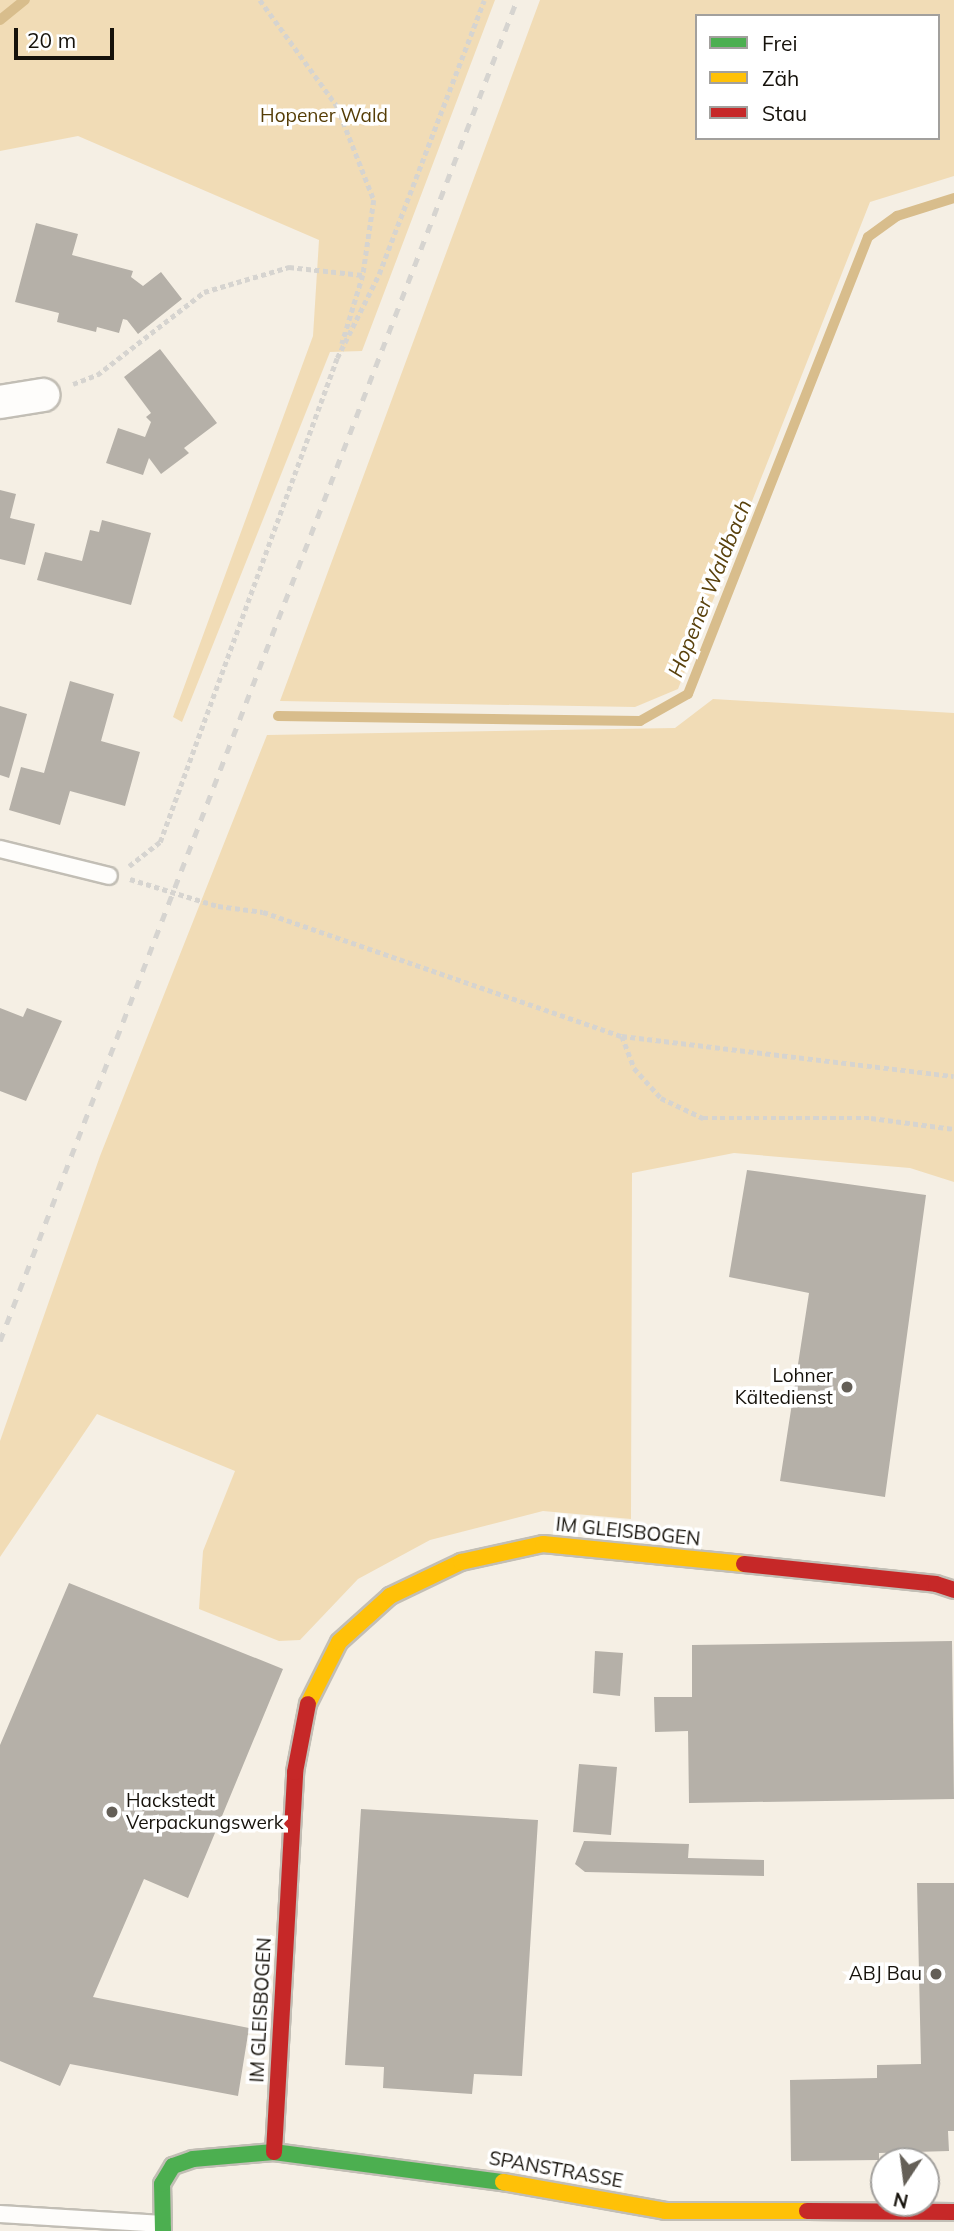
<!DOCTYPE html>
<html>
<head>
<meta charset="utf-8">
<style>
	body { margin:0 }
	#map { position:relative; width:954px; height:2231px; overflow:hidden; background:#f5efe4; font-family:Mulish,sans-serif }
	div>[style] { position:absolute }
	.green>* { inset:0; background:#f1dcb6 }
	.stream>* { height:10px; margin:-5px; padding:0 5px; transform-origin:5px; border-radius:5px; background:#d8bd8c }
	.building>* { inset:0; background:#b5b0a8 }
	.path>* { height:4.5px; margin-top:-2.25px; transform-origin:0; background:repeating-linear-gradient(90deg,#d6d4d0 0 5px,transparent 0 8.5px) }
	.roads { filter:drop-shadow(2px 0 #c2beb5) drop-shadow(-2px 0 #c2beb5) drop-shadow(0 2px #c2beb5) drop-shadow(0 -2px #c2beb5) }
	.lane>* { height:16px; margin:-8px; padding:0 8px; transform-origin:8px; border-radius:8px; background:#fefdfb }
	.street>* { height:32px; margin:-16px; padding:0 16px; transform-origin:16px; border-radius:16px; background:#fefdfb }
	.fast>* { height:16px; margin:-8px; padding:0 8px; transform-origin:8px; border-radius:8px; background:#4caf50 }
	.slow>* { height:16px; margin:-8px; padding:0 8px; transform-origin:8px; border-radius:8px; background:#ffc107 }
	.jam>* { height:16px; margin:-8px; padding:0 8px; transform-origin:8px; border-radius:8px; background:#c62828 }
	.rail>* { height:5px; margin-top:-2.5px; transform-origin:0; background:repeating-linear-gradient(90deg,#d6d4d0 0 9px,transparent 0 18px) }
	.dots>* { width:19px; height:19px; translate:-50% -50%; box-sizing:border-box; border:4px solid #fff; border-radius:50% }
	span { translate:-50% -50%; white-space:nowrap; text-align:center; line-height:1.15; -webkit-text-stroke:7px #fff; paint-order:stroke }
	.park-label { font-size:19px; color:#553d06 }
	.poi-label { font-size:19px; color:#16120b }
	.right { translate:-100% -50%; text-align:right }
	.left { translate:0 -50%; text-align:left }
	.street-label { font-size:19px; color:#16120b }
	.water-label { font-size:21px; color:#59410c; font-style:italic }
	.legend { position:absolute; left:695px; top:14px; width:245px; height:126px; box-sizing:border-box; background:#fff; border:2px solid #a2a09d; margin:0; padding:9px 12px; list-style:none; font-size:21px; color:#16120b }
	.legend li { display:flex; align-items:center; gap:14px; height:35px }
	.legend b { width:35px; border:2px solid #a2a09d }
	.north { position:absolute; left:870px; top:2147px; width:70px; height:70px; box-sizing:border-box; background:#fff; border:2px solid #a2a09d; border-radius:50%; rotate:193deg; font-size:19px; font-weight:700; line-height:28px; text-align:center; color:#16120b }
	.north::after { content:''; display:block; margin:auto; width:24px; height:32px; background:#645f57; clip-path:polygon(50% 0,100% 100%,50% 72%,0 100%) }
	.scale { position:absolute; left:14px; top:28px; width:100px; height:32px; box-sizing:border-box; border:4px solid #16120b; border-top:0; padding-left:9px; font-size:21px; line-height:24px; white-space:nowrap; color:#16120b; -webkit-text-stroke:5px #fff; paint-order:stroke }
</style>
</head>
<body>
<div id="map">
	<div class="green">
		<div style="clip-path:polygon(0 0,495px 0,362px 351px,330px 352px,182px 722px,173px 717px,313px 336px,319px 240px,78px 136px,0 151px)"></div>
		<div style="clip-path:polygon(evenodd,540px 0,954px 0,954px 176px,870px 202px,678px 689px,635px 707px,280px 701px,540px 0,697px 16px,938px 16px,938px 138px,697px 138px,697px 16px)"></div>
		<div style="clip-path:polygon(713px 699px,954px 713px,954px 1182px,910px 1168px,734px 1153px,632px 1173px,631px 1519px,543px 1511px,430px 1540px,358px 1579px,300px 1640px,279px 1641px,199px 1609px,203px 1551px,235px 1471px,97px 1414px,0 1557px,0 1441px,100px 1156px,267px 735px,675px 728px)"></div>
	</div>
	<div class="stream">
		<div style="left:0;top:20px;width:32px;rotate:-39deg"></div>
		<div style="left:278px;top:716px;width:362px;rotate:0.8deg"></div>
		<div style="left:640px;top:721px;width:55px;rotate:-29.4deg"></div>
		<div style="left:688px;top:694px;width:491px;rotate:-68.5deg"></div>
		<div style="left:868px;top:237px;width:36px;rotate:-36deg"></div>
		<div style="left:897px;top:216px;width:60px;rotate:-17.5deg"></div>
	</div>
	<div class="building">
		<div style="clip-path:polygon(36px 223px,78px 234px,72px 255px,133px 271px,131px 277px,143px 286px,161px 272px,182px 299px,138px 334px,127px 320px,123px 319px,119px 333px,97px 327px,96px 332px,57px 322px,59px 313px,15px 302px)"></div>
		<div style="clip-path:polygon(160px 349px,217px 423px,184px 448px,189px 453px,161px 474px,149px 458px,143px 475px,106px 463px,118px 428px,145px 437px,151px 422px,146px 417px,151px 413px,124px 377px)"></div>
		<div style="clip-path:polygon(0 490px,16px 494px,10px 518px,35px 524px,25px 565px,0 559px)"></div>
		<div style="clip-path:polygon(102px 520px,151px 533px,131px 605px,37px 580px,45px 552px,82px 561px,90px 530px,99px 532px)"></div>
		<div style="clip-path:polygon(70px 681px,114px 694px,101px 741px,140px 752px,125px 806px,70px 791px,60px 825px,9px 810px,21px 767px,44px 773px)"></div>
		<div style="clip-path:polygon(0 706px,27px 714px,9px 778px,0 775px)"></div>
		<div style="clip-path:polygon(0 1008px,23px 1017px,27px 1008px,62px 1021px,26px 1101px,0 1091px)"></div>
		<div style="clip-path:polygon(747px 1170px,926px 1195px,885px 1497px,780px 1481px,809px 1293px,729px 1277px)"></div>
		<div style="clip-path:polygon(69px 1583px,283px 1669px,188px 1898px,144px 1879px,93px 1997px,249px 2028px,238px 2096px,70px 2064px,60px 2086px,0 2061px,0 1745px)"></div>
		<div style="clip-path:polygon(952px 1641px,954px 1799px,689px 1803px,688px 1731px,655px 1732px,654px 1697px,692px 1697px,692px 1645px)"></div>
		<div style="clip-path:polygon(595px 1651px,623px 1653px,620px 1696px,593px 1693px)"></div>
		<div style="clip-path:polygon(579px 1764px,617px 1767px,611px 1835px,573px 1832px)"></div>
		<div style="clip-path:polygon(361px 1809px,538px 1820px,522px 2076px,474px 2074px,472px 2094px,383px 2088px,384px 2067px,345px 2065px)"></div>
		<div style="clip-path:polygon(584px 1841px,689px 1844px,688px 1858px,764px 1860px,764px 1876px,585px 1872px,575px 1864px)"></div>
		<div style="clip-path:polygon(917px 1883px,954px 1883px,954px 2131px,948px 2131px,949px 2151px,879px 2153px,879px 2160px,791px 2161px,790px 2080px,877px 2078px,877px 2065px,921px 2064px)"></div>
	</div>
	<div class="path">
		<div style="left:260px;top:0;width:131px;rotate:54deg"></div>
		<div style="left:337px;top:106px;width:101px;rotate:68.5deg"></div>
		<div style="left:374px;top:200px;width:76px;rotate:98.3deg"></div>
		<div style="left:363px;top:275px;width:72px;rotate:106.9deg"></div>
		<div style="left:73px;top:384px;width:26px;rotate:-21deg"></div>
		<div style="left:97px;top:375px;width:135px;rotate:-37.8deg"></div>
		<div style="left:204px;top:292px;width:89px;rotate:-16.4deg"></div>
		<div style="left:289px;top:267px;width:74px;rotate:6.2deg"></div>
		<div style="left:129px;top:866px;width:39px;rotate:-38deg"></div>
		<div style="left:160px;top:842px;width:515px;rotate:-69.91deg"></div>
		<div style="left:337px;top:358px;width:94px;rotate:-63.4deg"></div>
		<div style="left:379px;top:274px;width:293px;rotate:-69deg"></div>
		<div style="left:130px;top:879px;width:92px;rotate:17.1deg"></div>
		<div style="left:218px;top:906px;width:45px;rotate:7.6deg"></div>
		<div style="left:263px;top:912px;width:380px;rotate:19.1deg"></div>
		<div style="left:622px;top:1036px;width:334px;rotate:6.9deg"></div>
		<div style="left:622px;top:1036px;width:34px;rotate:69deg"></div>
		<div style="left:634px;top:1068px;width:40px;rotate:48deg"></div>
		<div style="left:661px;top:1098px;width:47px;rotate:25.5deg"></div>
		<div style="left:703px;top:1118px;width:168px"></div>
		<div style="left:871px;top:1118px;width:84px;rotate:7.5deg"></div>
	</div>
	<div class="roads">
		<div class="lane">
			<div style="left:0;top:849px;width:112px;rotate:13.9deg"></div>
			<div style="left:0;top:2214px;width:163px;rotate:3.5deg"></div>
		</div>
		<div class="street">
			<div style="left:0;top:402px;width:44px;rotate:-9.2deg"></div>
		</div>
		<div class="fast">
			<div style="left:163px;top:2231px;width:47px;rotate:-91.2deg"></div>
			<div style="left:162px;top:2184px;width:21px;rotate:-59deg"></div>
			<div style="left:173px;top:2166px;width:21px;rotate:-19deg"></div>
			<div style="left:193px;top:2159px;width:81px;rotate:-4.9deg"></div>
			<div style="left:274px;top:2152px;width:231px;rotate:7.5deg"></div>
		</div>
		<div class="slow">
			<div style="left:308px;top:1704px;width:69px;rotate:-63.4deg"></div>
			<div style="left:339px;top:1642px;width:69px;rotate:-42deg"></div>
			<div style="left:390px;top:1596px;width:79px;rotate:-25.6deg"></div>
			<div style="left:461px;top:1562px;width:84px;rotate:-12.4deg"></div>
			<div style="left:543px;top:1544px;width:202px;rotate:5.7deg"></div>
			<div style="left:503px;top:2182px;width:165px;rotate:10.1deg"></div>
			<div style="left:665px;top:2211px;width:142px"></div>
		</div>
		<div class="jam">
			<div style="left:744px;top:1564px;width:193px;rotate:5.9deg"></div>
			<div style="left:936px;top:1584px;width:19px;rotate:18deg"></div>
			<div style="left:274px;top:2152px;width:381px;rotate:-86.8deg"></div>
			<div style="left:295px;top:1772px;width:69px;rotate:-79.2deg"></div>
			<div style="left:807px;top:2211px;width:147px;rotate:0.4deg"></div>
		</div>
	</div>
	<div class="rail">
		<div style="left:0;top:1341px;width:1437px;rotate:-68.92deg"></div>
	</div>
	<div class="dots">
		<div style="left:847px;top:1387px;background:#645f57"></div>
		<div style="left:112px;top:1812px;background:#645f57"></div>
		<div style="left:936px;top:1974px;background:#645f57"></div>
	</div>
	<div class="park-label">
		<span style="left:324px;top:116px">Hopener Wald</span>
	</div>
	<div class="poi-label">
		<span class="right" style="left:833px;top:1387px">Lohner<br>Kältedienst</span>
		<span class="left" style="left:126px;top:1812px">Hackstedt<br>Verpackungswerk</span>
		<span class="right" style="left:922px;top:1974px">ABJ Bau</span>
	</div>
	<div class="street-label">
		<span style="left:628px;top:1532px;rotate:6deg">IM GLEISBOGEN</span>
		<span style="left:261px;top:2010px;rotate:-87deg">IM GLEISBOGEN</span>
		<span style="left:556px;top:2170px;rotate:10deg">SPANSTRASSE</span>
	</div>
	<div class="water-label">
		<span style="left:709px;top:588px;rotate:-68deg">Hopener Waldbach</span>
	</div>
	<ul class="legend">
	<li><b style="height:9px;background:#4caf50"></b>Frei</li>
	<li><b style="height:9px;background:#ffc107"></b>Zäh</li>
	<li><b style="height:9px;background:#c62828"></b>Stau</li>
	</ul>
	<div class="north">N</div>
	<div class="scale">20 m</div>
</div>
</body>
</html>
